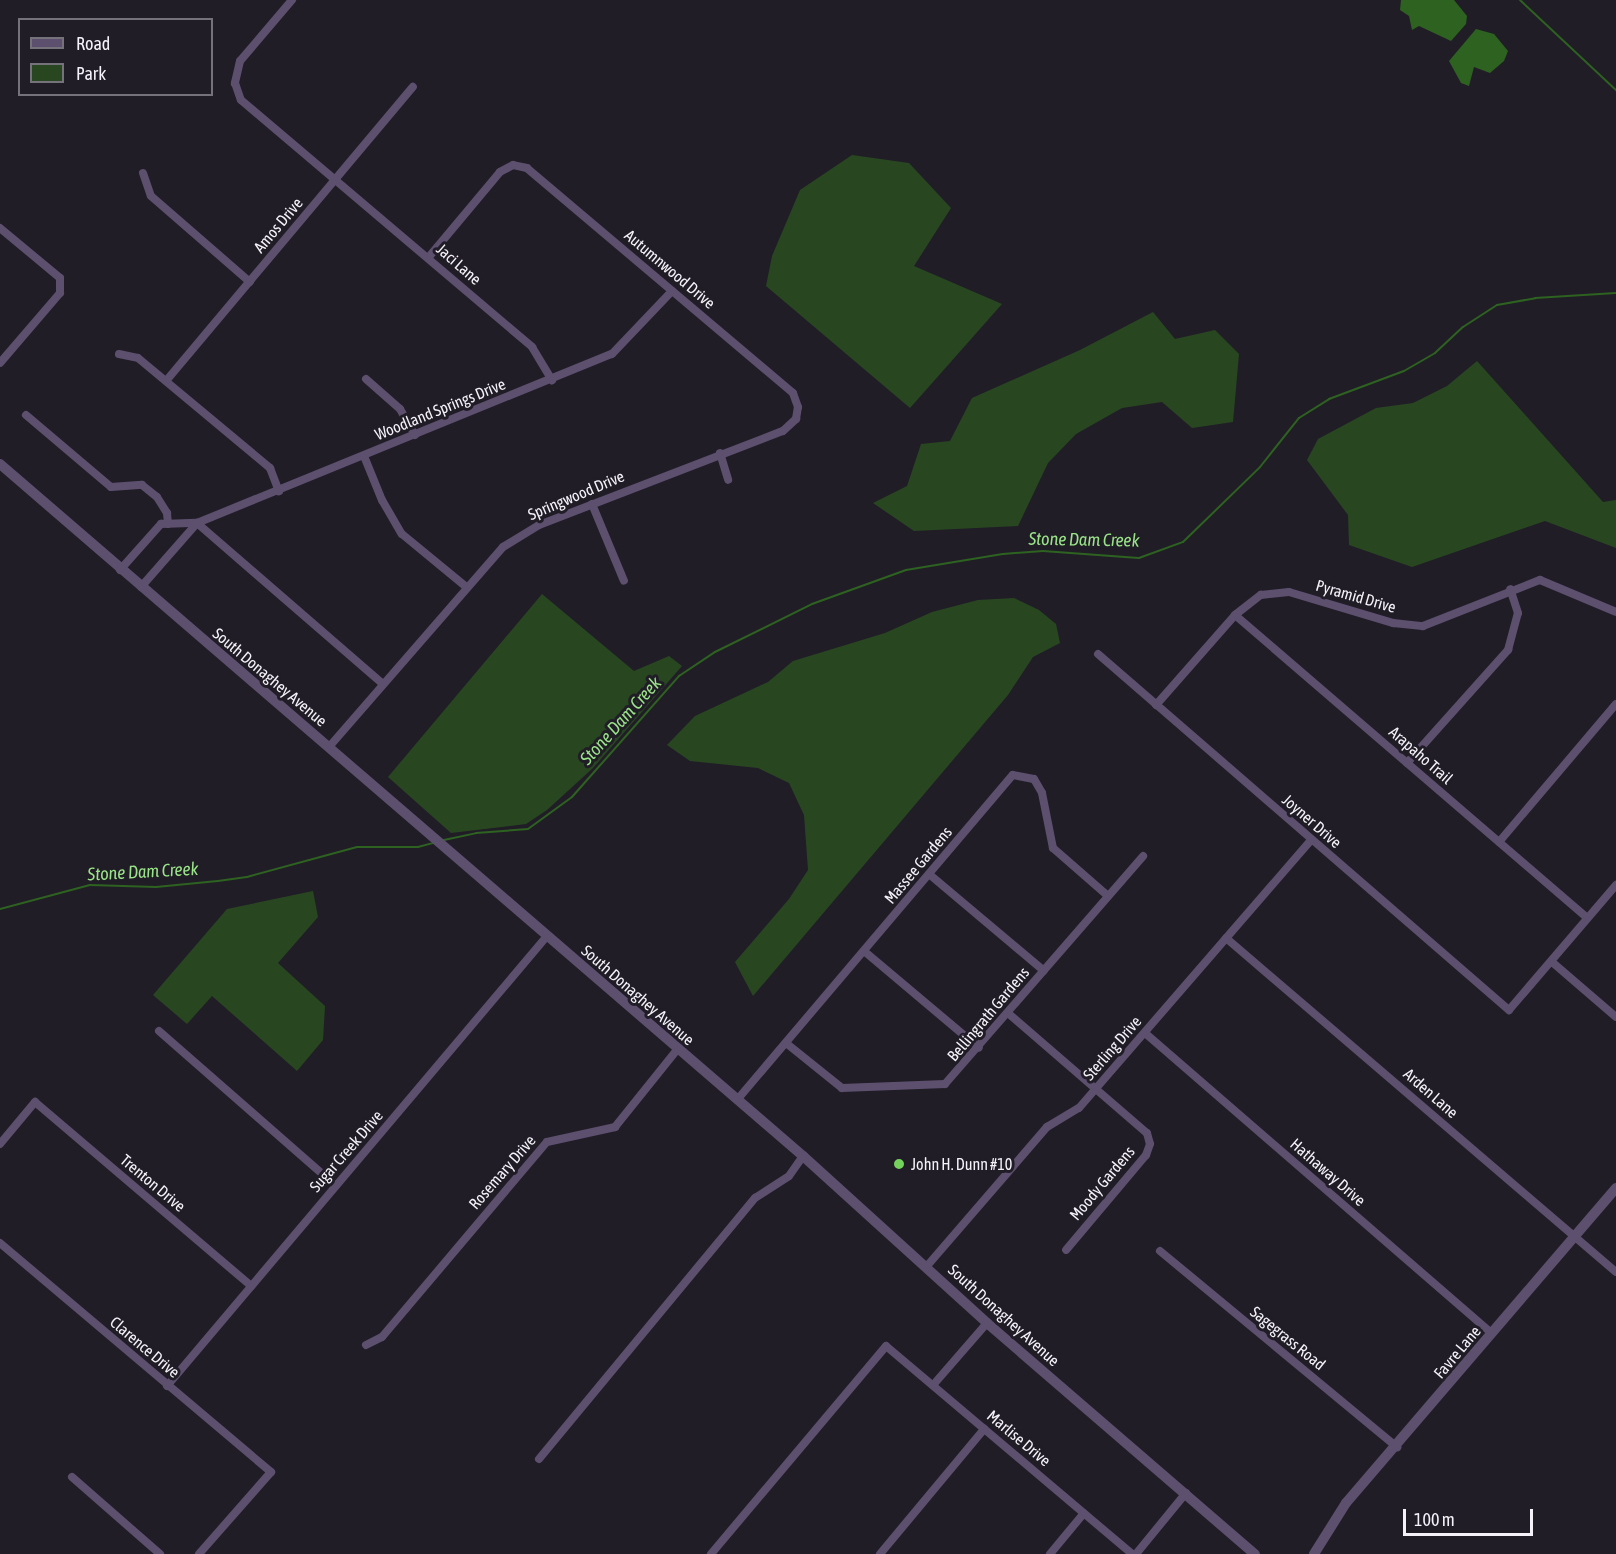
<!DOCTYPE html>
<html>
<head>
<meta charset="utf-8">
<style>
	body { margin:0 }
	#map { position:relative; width:1616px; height:1554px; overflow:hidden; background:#211d27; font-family:"Asap Condensed",sans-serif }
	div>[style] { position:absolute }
	.green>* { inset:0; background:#284721 }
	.water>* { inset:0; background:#2d6220 }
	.stream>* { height:2px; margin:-1px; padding:0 1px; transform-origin:1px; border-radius:1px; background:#2d6220 }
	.minor>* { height:8px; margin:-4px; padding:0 4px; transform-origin:4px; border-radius:4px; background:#5d506f }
	.tertiary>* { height:10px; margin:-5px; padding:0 5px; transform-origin:5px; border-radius:5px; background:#5d506f }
	.dots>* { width:16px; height:16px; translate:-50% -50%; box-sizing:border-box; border:3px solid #211d27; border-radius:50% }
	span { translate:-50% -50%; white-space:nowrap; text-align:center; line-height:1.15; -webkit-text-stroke:6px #211d27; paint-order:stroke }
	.street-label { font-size:16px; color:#f5f2f9 }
	.poi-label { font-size:16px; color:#f5f2f9 }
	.left { translate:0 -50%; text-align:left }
	.water-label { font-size:18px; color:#9ae488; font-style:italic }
	.legend { position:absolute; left:18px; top:18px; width:195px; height:78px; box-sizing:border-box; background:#211d27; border:2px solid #76727b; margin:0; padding:8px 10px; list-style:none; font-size:18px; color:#f5f2f9 }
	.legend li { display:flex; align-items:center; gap:12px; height:30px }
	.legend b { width:30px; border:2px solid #76727b }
	.scale { position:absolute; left:1403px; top:1509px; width:130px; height:27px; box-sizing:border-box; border:3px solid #f5f2f9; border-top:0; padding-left:8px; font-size:18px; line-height:21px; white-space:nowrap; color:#f5f2f9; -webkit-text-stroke:4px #211d27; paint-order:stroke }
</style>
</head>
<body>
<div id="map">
	<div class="green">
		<div style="clip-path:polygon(852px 155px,909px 163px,951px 208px,914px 266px,1002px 304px,910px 408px,766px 286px,772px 256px,800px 190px)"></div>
		<div style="clip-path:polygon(1153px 312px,1175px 339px,1215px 330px,1239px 354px,1233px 422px,1192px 428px,1162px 402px,1122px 408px,1076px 434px,1048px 463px,1018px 526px,914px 531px,873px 503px,907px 486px,921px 444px,950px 441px,972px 398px,1080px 350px)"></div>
		<div style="clip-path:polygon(1477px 361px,1603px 502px,1616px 500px,1616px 548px,1545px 521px,1412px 567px,1349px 545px,1348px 515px,1307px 460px,1318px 439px,1376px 408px,1413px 403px,1447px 386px)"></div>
		<div style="clip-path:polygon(542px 594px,634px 671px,669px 656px,682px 666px,593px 768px,547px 810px,526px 824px,451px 833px,388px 777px)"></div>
		<div style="clip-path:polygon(1014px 598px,1039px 610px,1056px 624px,1060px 643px,1033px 657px,1008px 695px,753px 996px,735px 962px,789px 899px,808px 870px,804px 815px,789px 783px,758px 768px,690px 761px,667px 745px,695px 716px,768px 682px,793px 661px,885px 633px,932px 612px,978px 600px)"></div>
		<div style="clip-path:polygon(313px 891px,318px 917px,278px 963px,325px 1006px,323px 1040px,297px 1071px,212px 996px,187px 1024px,153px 995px,227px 909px)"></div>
	</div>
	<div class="water">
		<div style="clip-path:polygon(1401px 0,1454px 0,1467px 16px,1466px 24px,1451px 41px,1419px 26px,1412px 30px,1409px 16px,1400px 10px)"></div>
		<div style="clip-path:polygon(1476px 29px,1494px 34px,1508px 51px,1504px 61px,1490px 73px,1474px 67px,1469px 86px,1461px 83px,1449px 61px)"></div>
	</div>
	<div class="stream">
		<div style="left:1520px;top:0;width:132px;rotate:43.2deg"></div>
		<div style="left:444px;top:840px;width:33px;rotate:-12deg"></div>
		<div style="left:476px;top:833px;width:52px;rotate:-4.4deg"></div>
		<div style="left:528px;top:829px;width:54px;rotate:-36deg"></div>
		<div style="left:572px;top:797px;width:162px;rotate:-48.5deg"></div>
		<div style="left:679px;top:676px;width:43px;rotate:-33.7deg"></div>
		<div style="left:715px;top:652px;width:108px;rotate:-26.3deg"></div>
		<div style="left:812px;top:604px;width:100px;rotate:-19.9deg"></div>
		<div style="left:906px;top:570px;width:98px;rotate:-9.4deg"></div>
		<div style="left:1003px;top:554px;width:40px;rotate:-4.3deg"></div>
		<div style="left:1043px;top:551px;width:96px;rotate:4.2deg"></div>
		<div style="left:1139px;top:558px;width:47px;rotate:-20deg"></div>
		<div style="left:1183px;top:542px;width:107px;rotate:-44.2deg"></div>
		<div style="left:1260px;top:467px;width:63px;rotate:-51.5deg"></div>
		<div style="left:1299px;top:418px;width:36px;rotate:-32deg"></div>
		<div style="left:1329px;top:399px;width:80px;rotate:-20.5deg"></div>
		<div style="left:1404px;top:371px;width:36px;rotate:-30deg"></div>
		<div style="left:1435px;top:353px;width:38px;rotate:-43deg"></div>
		<div style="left:1463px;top:327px;width:40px;rotate:-32.9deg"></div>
		<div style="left:1497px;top:305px;width:39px;rotate:-10deg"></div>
		<div style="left:1535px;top:298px;width:81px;rotate:-3.5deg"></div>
		<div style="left:0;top:909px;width:93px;rotate:-14.9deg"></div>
		<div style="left:90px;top:885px;width:66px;rotate:1.7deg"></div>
		<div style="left:156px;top:887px;width:62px;rotate:-5.5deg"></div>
		<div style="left:218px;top:881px;width:29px;rotate:-8deg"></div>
		<div style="left:247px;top:877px;width:114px;rotate:-15.3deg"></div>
		<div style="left:357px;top:847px;width:61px"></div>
		<div style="left:418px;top:847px;width:16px;rotate:-15deg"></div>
	</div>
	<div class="minor">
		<div style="left:292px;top:0;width:80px;rotate:130.4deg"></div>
		<div style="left:240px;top:61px;width:23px;rotate:103deg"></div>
		<div style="left:235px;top:83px;width:18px;rotate:71deg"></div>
		<div style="left:241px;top:100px;width:382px;rotate:40.3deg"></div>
		<div style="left:532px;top:347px;width:39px;rotate:59deg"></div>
		<div style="left:143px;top:173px;width:24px;rotate:71deg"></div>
		<div style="left:151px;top:196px;width:131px;rotate:41deg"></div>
		<div style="left:0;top:228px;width:78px;rotate:39.8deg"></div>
		<div style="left:60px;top:278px;width:15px;rotate:90deg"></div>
		<div style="left:60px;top:293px;width:92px;rotate:130.6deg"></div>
		<div style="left:119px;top:354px;width:19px;rotate:12deg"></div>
		<div style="left:138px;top:358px;width:172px;rotate:39.8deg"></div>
		<div style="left:270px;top:468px;width:25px;rotate:69deg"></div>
		<div style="left:366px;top:379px;width:45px;rotate:41.4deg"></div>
		<div style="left:400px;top:409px;width:30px;rotate:60deg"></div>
		<div style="left:166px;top:381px;width:384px;rotate:-50deg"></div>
		<div style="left:26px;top:415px;width:111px;rotate:40.3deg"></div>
		<div style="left:111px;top:487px;width:31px;rotate:-4deg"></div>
		<div style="left:142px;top:485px;width:19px;rotate:39deg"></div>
		<div style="left:157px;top:497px;width:19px;rotate:58deg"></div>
		<div style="left:167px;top:513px;width:11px;rotate:85deg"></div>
		<div style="left:720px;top:453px;width:28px;rotate:73deg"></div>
		<div style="left:364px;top:456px;width:48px;rotate:67.8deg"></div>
		<div style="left:382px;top:500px;width:39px;rotate:60deg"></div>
		<div style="left:402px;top:534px;width:82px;rotate:39.5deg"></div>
		<div style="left:592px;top:504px;width:83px;rotate:67.4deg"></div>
		<div style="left:197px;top:523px;width:246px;rotate:40.9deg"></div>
		<div style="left:120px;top:570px;width:62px;rotate:-48.3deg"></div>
		<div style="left:161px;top:524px;width:36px;rotate:-2deg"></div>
		<div style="left:197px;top:523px;width:448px;rotate:-22.2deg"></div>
		<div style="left:612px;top:354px;width:87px;rotate:-46.4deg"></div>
		<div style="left:141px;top:587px;width:85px;rotate:-48.8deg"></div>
		<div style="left:1235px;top:615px;width:464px;rotate:40.7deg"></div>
		<div style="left:1098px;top:654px;width:544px;rotate:40.9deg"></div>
		<div style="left:1509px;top:1010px;width:165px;rotate:-49.4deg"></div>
		<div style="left:1156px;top:705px;width:120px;rotate:-48.7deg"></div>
		<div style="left:1235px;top:615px;width:33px;rotate:-38deg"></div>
		<div style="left:1261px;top:595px;width:28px;rotate:-6deg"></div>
		<div style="left:1289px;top:592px;width:109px;rotate:16.6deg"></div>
		<div style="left:1393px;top:623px;width:30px;rotate:6deg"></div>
		<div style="left:1423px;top:626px;width:126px;rotate:-21.5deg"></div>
		<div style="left:1540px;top:580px;width:82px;rotate:22.8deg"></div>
		<div style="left:329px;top:747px;width:265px;rotate:-49deg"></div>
		<div style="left:503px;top:547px;width:42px;rotate:-31.4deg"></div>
		<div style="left:539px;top:525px;width:261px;rotate:-21.1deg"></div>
		<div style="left:783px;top:431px;width:18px;rotate:-43deg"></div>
		<div style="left:796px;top:419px;width:12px;rotate:-81deg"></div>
		<div style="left:798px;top:407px;width:15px;rotate:-110deg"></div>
		<div style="left:793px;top:393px;width:348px;rotate:-139.8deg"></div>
		<div style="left:527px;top:168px;width:14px;rotate:-168deg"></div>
		<div style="left:513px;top:165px;width:15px;rotate:152deg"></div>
		<div style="left:500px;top:172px;width:111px;rotate:129.9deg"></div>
		<div style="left:1407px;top:763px;width:152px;rotate:-48.2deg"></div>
		<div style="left:1508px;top:650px;width:38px;rotate:-75deg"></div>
		<div style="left:1518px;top:613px;width:25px;rotate:-108deg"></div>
		<div style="left:1499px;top:842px;width:181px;rotate:-49.7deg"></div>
		<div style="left:929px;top:874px;width:150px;rotate:40.1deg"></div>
		<div style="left:1226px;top:938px;width:513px;rotate:40.58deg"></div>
		<div style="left:864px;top:951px;width:150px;rotate:40.1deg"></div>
		<div style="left:1552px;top:962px;width:84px;rotate:40.7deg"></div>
		<div style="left:1009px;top:1014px;width:182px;rotate:40.8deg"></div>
		<div style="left:1147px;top:1133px;width:11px;rotate:75deg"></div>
		<div style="left:1150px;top:1144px;width:12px;rotate:110deg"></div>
		<div style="left:1146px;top:1155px;width:124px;rotate:130.1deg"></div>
		<div style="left:159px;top:1031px;width:235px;rotate:41.2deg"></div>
		<div style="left:1145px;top:1033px;width:459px;rotate:40.9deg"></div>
		<div style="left:786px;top:1043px;width:72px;rotate:38.8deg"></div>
		<div style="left:842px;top:1088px;width:103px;rotate:-2.2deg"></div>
		<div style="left:945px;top:1084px;width:302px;rotate:-49deg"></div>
		<div style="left:737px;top:1100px;width:426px;rotate:-49.7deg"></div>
		<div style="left:1013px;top:775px;width:21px;rotate:11deg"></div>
		<div style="left:1034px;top:779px;width:16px;rotate:60deg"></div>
		<div style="left:1042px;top:793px;width:56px;rotate:78.7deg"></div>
		<div style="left:1053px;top:848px;width:73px;rotate:41.1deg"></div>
		<div style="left:0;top:1144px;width:55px;rotate:-50.2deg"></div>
		<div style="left:35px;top:1102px;width:284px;rotate:40.4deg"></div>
		<div style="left:0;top:1243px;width:355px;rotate:40.2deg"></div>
		<div style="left:271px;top:1472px;width:109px;rotate:131.3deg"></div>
		<div style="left:1160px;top:1251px;width:308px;rotate:39.6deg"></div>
		<div style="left:927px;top:1266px;width:184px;rotate:-49.2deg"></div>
		<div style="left:1047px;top:1127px;width:37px;rotate:-31deg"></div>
		<div style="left:1079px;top:1108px;width:354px;rotate:-49.1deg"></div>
		<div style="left:366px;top:1345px;width:18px;rotate:-27deg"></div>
		<div style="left:382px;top:1337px;width:255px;rotate:-49.8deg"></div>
		<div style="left:547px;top:1142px;width:70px;rotate:-12.4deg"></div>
		<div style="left:615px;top:1127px;width:99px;rotate:-51.2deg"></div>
		<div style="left:934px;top:1384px;width:81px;rotate:-49deg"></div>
		<div style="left:167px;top:1386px;width:589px;rotate:-49.82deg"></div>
		<div style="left:539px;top:1459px;width:339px;rotate:-50.4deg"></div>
		<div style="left:755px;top:1198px;width:40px;rotate:-32.9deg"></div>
		<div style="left:789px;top:1176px;width:24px;rotate:-55deg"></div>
		<div style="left:72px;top:1477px;width:117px;rotate:41.2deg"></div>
		<div style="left:711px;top:1554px;width:272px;rotate:-49.9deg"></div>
		<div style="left:886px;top:1346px;width:322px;rotate:40.2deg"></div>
		<div style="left:880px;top:1554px;width:163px;rotate:-50.2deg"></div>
		<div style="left:1050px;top:1554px;width:53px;rotate:-50.3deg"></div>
		<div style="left:1136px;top:1554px;width:79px;rotate:-50.7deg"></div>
	</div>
	<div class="tertiary">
		<div style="left:0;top:464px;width:1060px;rotate:40.75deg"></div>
		<div style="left:803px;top:1156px;width:248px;rotate:42.2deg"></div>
		<div style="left:987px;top:1323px;width:354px;rotate:40.8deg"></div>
		<div style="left:1314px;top:1554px;width:60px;rotate:-57.9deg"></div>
		<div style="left:1346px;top:1503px;width:415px;rotate:-49.4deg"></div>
	</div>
	<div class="dots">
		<div style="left:899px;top:1164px;background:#74d25c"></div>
	</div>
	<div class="street-label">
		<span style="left:278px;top:225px;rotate:-50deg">Amos Drive</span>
		<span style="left:459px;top:264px;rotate:41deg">Jaci Lane</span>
		<span style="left:670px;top:269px;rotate:40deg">Autumnwood Drive</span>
		<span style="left:440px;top:409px;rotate:-22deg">Woodland Springs Drive</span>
		<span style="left:576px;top:495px;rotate:-23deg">Springwood Drive</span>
		<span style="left:1356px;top:596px;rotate:16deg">Pyramid Drive</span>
		<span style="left:270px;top:677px;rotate:40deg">South Donaghey Avenue</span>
		<span style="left:1421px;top:755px;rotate:41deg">Arapaho Trail</span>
		<span style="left:1312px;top:821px;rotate:41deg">Joyner Drive</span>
		<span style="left:918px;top:865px;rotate:-50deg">Massee Gardens</span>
		<span style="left:638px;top:995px;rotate:41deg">South Donaghey Avenue</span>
		<span style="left:988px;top:1014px;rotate:-50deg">Bellingrath Gardens</span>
		<span style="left:1112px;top:1048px;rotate:-49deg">Sterling Drive</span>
		<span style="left:1431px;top:1093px;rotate:41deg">Arden Lane</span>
		<span style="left:346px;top:1151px;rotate:-49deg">Sugar Creek Drive</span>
		<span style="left:502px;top:1172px;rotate:-49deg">Rosemary Drive</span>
		<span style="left:1328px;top:1172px;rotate:41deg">Hathaway Drive</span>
		<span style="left:153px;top:1183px;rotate:40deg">Trenton Drive</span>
		<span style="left:1102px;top:1183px;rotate:-50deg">Moody Gardens</span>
		<span style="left:1004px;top:1315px;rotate:42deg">South Donaghey Avenue</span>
		<span style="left:1288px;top:1338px;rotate:39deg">Sagegrass Road</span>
		<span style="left:145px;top:1347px;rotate:40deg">Clarence Drive</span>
		<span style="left:1457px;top:1352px;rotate:-50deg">Favre Lane</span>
		<span style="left:1019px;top:1438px;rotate:40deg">Marlise Drive</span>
	</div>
	<div class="poi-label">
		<span class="left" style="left:911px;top:1164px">John H. Dunn #10</span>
	</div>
	<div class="water-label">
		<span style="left:1084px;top:540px;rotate:1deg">Stone Dam Creek</span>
		<span style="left:621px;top:721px;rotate:-48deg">Stone Dam Creek</span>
		<span style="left:143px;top:872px;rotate:-3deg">Stone Dam Creek</span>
	</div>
	<ul class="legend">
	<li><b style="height:8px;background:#5d506f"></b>Road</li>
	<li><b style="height:16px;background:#284721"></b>Park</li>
	</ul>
	<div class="scale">100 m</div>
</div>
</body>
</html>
